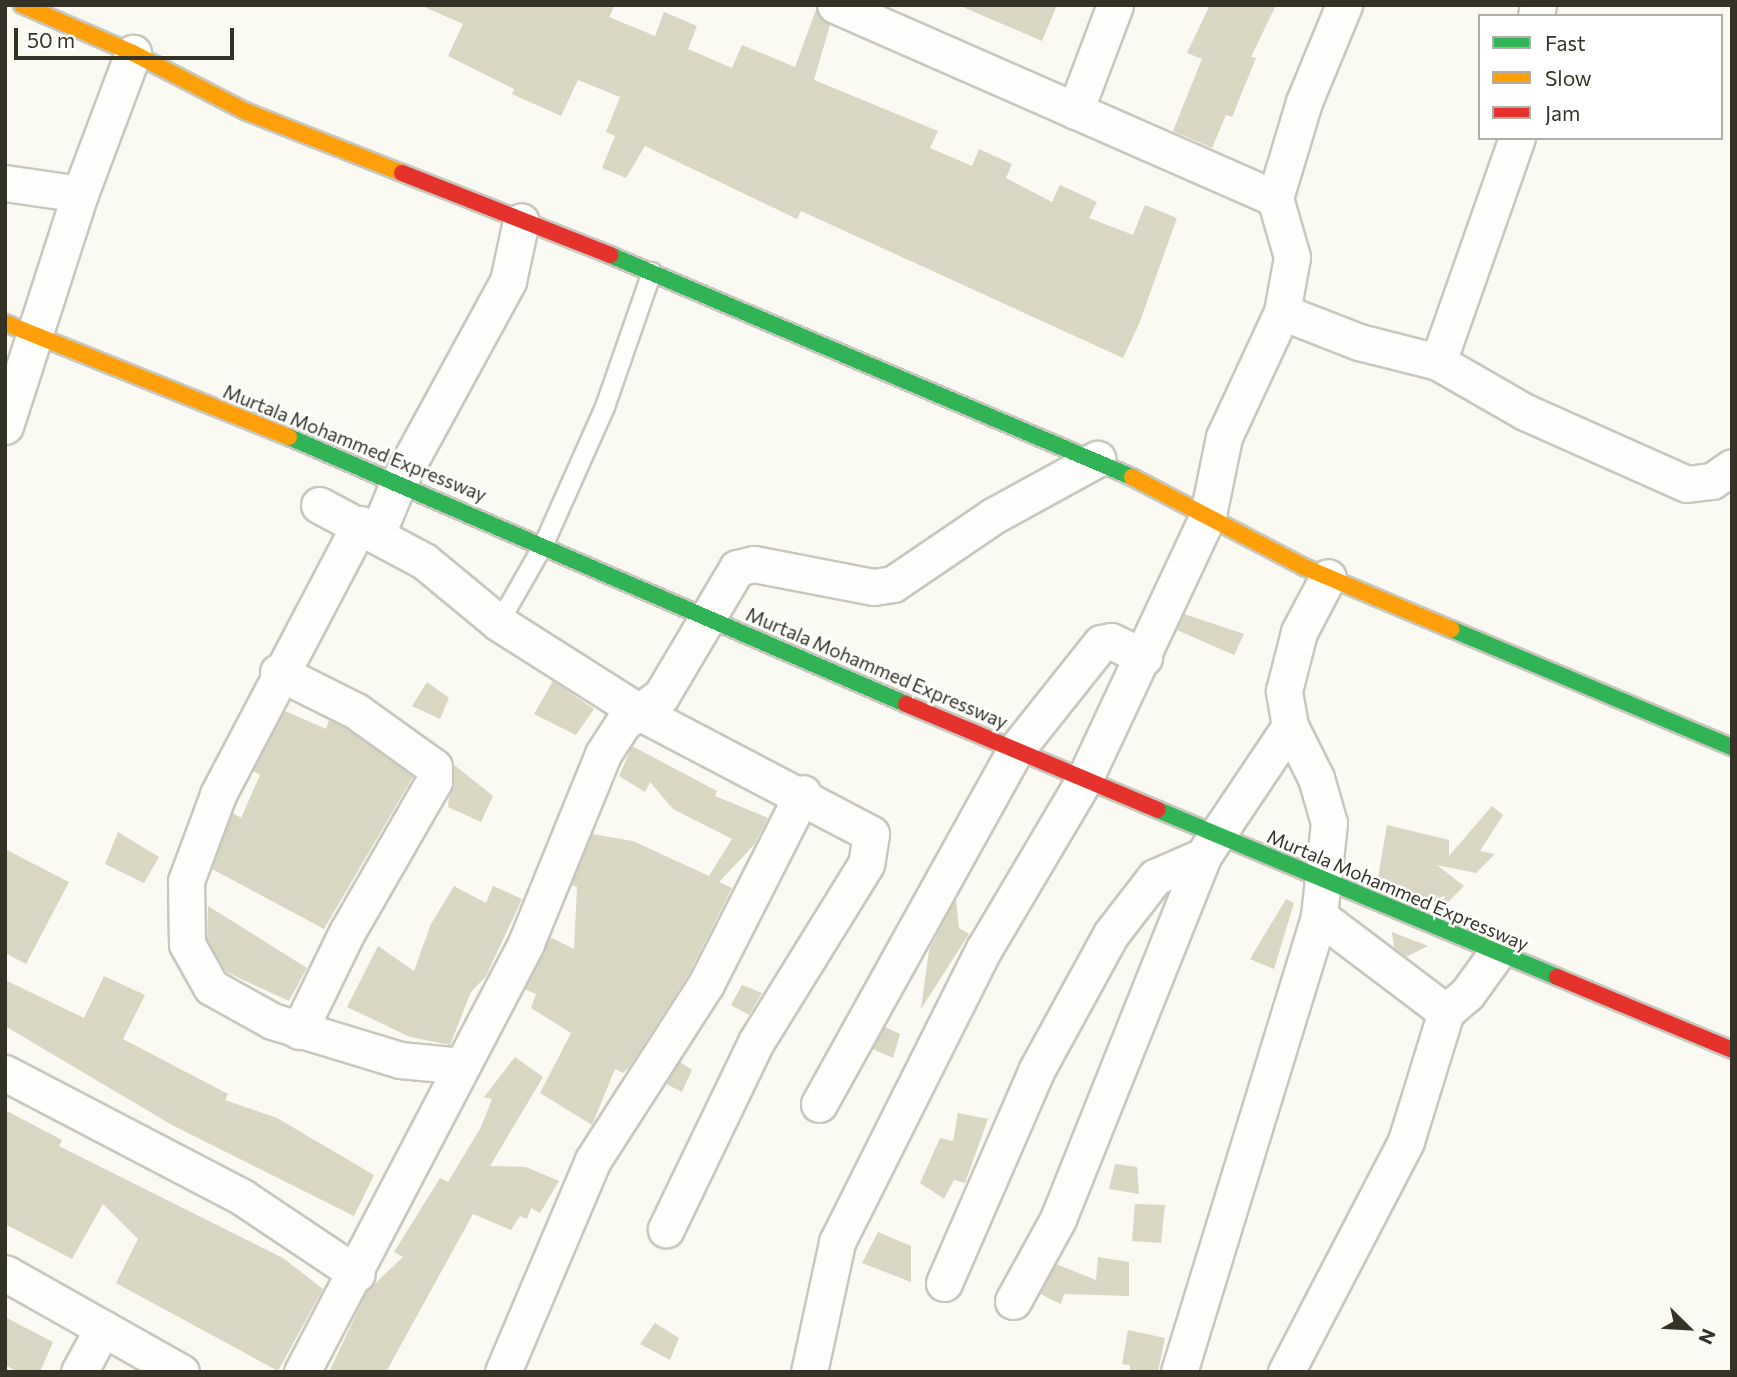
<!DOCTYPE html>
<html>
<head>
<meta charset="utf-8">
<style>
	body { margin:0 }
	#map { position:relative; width:1737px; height:1377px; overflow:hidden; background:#faf9f2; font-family:Commissioner,sans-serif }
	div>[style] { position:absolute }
	.building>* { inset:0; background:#d9d6c2 }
	.roads { filter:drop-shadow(2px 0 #c8c7bd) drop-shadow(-2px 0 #c8c7bd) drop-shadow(0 2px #c8c7bd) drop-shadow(0 -2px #c8c7bd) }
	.lane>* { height:18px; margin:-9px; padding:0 9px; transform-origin:9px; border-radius:9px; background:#fefefd }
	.street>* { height:35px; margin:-17.5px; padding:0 17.5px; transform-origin:17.5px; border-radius:17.5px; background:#fefefd }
	.fast>* { height:16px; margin:-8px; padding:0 8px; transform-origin:8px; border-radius:8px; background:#30b455 }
	.slow>* { height:16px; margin:-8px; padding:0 8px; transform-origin:8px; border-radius:8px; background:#ff9f0a }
	.jam>* { height:16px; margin:-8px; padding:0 8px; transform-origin:8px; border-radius:8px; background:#e5322d }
	span { translate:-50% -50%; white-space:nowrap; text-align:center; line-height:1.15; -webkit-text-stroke:5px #fff; paint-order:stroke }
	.street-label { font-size:19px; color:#353325 }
	.frame { position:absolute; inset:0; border:7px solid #353325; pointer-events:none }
	.legend { position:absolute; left:1478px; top:14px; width:245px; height:126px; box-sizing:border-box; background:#fff; border:2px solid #aeada8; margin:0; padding:9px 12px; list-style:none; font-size:21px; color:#353325 }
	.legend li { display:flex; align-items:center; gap:14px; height:35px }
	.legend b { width:35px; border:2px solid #aeada8 }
	.north { position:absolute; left:1653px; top:1293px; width:70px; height:70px; -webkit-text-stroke:5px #fff; paint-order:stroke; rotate:114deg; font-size:19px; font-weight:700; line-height:28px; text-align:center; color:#353325 }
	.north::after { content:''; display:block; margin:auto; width:24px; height:32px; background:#353325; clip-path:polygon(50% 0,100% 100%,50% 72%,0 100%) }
	.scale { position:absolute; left:14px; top:28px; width:220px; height:32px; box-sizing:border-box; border:4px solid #353325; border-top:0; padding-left:9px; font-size:21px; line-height:24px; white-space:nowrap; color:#353325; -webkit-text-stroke:5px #fff; paint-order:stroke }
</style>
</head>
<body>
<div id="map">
	<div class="building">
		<div style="clip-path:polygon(420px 5px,615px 5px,609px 17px,655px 36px,664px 12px,697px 26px,688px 49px,732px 68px,742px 45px,795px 67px,816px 10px,830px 25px,814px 80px,938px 131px,930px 148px,972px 166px,979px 149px,1012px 164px,1006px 178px,1052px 202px,1060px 185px,1097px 202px,1089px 218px,1133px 235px,1145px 205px,1177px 218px,1139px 324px,1123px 358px,801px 211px,797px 219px,645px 146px,626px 178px,602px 168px,615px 136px,606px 132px,620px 97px,578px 80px,561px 116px,512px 94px,514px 89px,448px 56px,463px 24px)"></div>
		<div style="clip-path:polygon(958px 5px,1057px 5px,1042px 41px)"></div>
		<div style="clip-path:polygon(1210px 5px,1276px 5px,1251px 57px,1256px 58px,1232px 117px,1226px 115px,1212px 148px,1173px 131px,1202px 59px,1187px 53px)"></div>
		<div style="clip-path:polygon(1184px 614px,1244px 634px,1234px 655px,1177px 630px)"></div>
		<div style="clip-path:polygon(553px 681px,594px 709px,576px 735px,534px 714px)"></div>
		<div style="clip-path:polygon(427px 682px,449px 698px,440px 719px,412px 706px)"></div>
		<div style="clip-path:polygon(285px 711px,326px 729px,329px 720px,346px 728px,413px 777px,324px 929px,212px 869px,233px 813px,241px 818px,260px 775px,253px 771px)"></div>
		<div style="clip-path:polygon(632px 746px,717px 791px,715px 796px,768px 818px,754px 845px,719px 882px,732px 888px,689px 974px,630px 1066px,623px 1073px,615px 1069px,592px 1125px,540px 1093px,571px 1033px,531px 1008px,536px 994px,524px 989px,550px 937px,574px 949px,577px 887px,571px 885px,592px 834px,633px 841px,709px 876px,732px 839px,673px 809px,650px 782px,645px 792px,619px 776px)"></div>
		<div style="clip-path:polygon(453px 764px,493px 796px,481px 822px,448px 807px)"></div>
		<div style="clip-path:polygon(1492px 806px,1503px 815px,1480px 851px,1495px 854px,1476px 873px,1437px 865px,1464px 886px,1444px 906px,1378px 878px,1387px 825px,1449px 840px,1449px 856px)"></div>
		<div style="clip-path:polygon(118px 832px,159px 857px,144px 883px,105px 864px)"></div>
		<div style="clip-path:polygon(5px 849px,69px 882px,26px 964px,5px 953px)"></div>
		<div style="clip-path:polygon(454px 886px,486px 903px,493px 886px,522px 899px,486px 976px,471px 992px,450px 1045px,410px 1037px,347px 1007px,378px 946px,414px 971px,431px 924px)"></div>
		<div style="clip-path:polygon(956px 898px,959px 928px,969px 934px,921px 1009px,929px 950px)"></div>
		<div style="clip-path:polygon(1286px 899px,1294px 903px,1274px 969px,1250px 959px)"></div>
		<div style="clip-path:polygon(208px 906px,307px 968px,289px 1001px,226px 972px,207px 939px)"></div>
		<div style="clip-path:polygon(1392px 932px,1428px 946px,1406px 957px,1394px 947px)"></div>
		<div style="clip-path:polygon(104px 976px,145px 995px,123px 1039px,228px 1094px,225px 1100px,277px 1118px,374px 1175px,354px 1216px,172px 1125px,5px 1026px,5px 980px,84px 1018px)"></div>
		<div style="clip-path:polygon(742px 985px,762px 993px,749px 1015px,731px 1005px)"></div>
		<div style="clip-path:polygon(885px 1027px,900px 1034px,893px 1058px,873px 1049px)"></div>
		<div style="clip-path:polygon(515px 1057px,543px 1077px,490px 1166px,526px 1167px,559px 1181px,540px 1213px,531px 1208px,527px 1219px,520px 1216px,511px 1230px,473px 1214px,386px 1372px,329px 1372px,367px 1291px,403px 1257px,394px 1252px,440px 1178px,448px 1182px,481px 1127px,492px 1099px,484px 1097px)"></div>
		<div style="clip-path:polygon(680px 1062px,692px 1070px,682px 1092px,666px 1084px)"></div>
		<div style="clip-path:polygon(5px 1110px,62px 1140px,59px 1146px,283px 1258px,323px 1289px,278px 1371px,116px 1283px,138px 1239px,103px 1204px,72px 1259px,5px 1224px)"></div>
		<div style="clip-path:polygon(958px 1113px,988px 1119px,965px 1183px,954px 1180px,944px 1199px,920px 1183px,940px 1138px,953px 1141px)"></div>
		<div style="clip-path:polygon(1115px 1164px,1137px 1167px,1139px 1194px,1109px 1189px)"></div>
		<div style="clip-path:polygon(1135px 1204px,1165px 1205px,1161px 1243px,1132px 1241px)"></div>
		<div style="clip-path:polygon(878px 1232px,911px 1246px,911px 1282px,862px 1263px)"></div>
		<div style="clip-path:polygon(1098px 1257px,1129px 1262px,1129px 1296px,1064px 1294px,1061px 1304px,1040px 1294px,1056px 1264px,1096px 1280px)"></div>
		<div style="clip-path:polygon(5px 1317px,53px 1342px,40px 1372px,18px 1372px,5px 1365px)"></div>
		<div style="clip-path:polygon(655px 1323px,679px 1338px,670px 1360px,640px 1344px)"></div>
		<div style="clip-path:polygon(1128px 1330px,1165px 1338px,1158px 1372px,1130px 1372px,1130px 1365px,1122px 1364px)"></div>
	</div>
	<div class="roads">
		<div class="lane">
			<div style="left:499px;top:623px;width:91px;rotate:-60.3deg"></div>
			<div style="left:544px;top:544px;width:150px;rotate:-66deg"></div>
			<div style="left:605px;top:407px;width:143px;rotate:-70.8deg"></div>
		</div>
		<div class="street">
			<div style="left:835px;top:5px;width:480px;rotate:23.7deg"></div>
			<div style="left:1536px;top:16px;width:11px;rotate:-80deg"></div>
			<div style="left:1075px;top:111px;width:113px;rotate:-69.3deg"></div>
			<div style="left:5px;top:183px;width:76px;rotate:8.3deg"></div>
			<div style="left:1282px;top:312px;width:83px;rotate:21.3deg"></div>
			<div style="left:1359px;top:342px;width:81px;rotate:14.2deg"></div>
			<div style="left:1438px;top:362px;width:238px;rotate:-70.6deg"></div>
			<div style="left:1438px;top:362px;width:100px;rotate:29.9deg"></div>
			<div style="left:1525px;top:412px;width:177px;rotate:24deg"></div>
			<div style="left:1687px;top:484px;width:25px;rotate:-7deg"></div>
			<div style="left:1712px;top:481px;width:24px;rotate:-35deg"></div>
			<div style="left:5px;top:426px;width:244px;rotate:-72.1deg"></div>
			<div style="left:80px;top:194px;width:151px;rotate:-69.4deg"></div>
			<div style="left:319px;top:505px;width:119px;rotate:28.1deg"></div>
			<div style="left:424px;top:561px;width:97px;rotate:39.6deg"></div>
			<div style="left:499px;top:623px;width:166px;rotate:32.4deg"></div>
			<div style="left:639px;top:712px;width:262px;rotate:27.7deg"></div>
			<div style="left:871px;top:834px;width:30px;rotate:99deg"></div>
			<div style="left:866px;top:864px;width:209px;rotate:121.7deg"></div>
			<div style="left:756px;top:1042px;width:208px;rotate:115.7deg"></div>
			<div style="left:360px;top:524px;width:306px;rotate:117.7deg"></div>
			<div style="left:218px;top:795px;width:92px;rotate:110.4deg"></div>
			<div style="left:186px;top:881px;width:63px;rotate:89.1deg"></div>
			<div style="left:187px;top:944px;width:49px;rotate:60.8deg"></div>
			<div style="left:211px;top:987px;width:70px;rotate:29.1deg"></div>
			<div style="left:272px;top:1021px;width:134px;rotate:16.9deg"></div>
			<div style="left:400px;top:1060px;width:62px;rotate:5.5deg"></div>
			<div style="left:377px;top:534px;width:57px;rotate:-67.5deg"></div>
			<div style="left:399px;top:481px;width:228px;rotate:-61.4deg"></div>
			<div style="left:508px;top:281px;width:61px;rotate:-77.8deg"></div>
			<div style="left:278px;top:672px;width:87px;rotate:26.6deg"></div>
			<div style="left:356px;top:711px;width:96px;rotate:35.7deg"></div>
			<div style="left:434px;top:767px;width:14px;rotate:90deg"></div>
			<div style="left:434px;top:781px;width:174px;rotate:119.9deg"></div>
			<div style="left:347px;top:932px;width:110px;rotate:115.9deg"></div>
			<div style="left:1319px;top:916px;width:159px;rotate:37.1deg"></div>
			<div style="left:5px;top:1073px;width:267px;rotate:27.6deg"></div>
			<div style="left:242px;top:1197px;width:138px;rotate:33.8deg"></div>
			<div style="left:819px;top:1104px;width:404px;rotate:-61deg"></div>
			<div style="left:1015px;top:751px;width:138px;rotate:-51.5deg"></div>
			<div style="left:1101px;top:643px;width:10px;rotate:-11deg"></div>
			<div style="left:1111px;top:641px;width:37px;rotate:26deg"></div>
			<div style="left:5px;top:1273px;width:202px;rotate:29.4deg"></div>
			<div style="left:944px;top:1283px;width:231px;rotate:-66.5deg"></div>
			<div style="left:1036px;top:1071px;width:156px;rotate:-61.3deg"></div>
			<div style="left:1111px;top:934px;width:72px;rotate:-52.3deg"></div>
			<div style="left:1155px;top:877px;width:52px;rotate:-23.6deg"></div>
			<div style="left:1013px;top:1301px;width:94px;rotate:-61.2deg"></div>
			<div style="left:1058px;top:1219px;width:391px;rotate:-68.2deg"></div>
			<div style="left:1203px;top:856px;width:156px;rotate:-56.2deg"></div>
			<div style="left:79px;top:1372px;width:50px;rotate:-61.4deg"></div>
			<div style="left:302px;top:1372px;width:484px;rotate:-62.4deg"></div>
			<div style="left:526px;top:943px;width:204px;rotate:-67.8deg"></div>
			<div style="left:603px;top:754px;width:37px;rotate:-57deg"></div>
			<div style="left:623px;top:723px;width:47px;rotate:-35.4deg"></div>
			<div style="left:661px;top:696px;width:149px;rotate:-59.3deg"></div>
			<div style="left:737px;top:568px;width:17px;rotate:-13deg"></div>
			<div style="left:754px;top:564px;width:122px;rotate:10.9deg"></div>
			<div style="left:874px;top:587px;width:19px;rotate:-9deg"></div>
			<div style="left:893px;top:584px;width:121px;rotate:-34.2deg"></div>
			<div style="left:993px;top:516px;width:119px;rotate:-28.7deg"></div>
			<div style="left:503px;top:1372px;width:230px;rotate:-67deg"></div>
			<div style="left:593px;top:1160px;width:209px;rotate:-57.3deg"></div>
			<div style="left:706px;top:984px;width:214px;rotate:-63.1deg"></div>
			<div style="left:809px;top:1372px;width:133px;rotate:-77.8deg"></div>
			<div style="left:837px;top:1242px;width:328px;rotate:-63.4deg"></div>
			<div style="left:984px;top:949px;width:196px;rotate:-59.4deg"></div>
			<div style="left:1084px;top:780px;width:293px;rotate:-64.9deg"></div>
			<div style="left:1208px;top:515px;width:80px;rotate:-78.4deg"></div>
			<div style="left:1224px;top:437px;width:138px;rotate:-65.1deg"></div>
			<div style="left:1282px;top:312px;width:56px;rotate:-79.7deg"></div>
			<div style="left:1292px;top:257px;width:61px;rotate:-106.1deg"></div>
			<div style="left:1275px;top:198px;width:100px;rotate:-73.2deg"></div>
			<div style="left:1304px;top:102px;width:105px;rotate:-67.6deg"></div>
			<div style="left:1179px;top:1372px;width:477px;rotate:-72.9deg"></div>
			<div style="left:1319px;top:916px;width:94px;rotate:-83.9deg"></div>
			<div style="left:1329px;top:823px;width:47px;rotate:-106.1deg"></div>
			<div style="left:1316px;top:778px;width:58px;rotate:-116.6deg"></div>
			<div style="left:1290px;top:726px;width:36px;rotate:-100deg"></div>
			<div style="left:1284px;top:691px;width:61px;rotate:-75.7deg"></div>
			<div style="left:1299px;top:632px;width:62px;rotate:-62.2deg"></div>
			<div style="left:1286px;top:1372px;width:260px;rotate:-62.5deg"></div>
			<div style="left:1406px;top:1141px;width:135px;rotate:-72.8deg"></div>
			<div style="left:1446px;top:1012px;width:28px;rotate:-41deg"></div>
			<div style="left:1467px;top:994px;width:49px;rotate:-54.1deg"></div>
		</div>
		<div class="fast">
			<div style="left:610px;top:255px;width:567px;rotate:23.04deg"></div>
			<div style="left:289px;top:437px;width:672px;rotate:23.4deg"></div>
			<div style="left:1451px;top:629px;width:305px;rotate:22.8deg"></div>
			<div style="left:1158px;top:810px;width:433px;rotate:22.7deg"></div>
		</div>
		<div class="slow">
			<div style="left:22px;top:5px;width:121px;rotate:23.4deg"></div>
			<div style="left:133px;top:53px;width:128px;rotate:27.4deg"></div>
			<div style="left:247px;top:112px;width:167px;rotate:21.5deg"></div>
			<div style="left:5px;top:323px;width:306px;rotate:21.9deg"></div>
			<div style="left:1132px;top:477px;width:194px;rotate:27.6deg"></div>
			<div style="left:1304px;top:567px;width:160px;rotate:22.9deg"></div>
		</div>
		<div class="jam">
			<div style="left:402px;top:173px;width:224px;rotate:21.5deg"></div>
			<div style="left:906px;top:704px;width:273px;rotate:22.8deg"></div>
			<div style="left:1557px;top:977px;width:190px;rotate:22.6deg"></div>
		</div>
	</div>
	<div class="street-label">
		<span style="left:355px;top:443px;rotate:22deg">Murtala Mohammed Expressway</span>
		<span style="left:877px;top:668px;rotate:23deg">Murtala Mohammed Expressway</span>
		<span style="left:1398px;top:890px;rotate:23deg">Murtala Mohammed Expressway</span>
	</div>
	<div class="frame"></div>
	<ul class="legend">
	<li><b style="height:9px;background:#30b455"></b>Fast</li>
	<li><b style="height:9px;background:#ff9f0a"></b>Slow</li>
	<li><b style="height:9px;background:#e5322d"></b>Jam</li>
	</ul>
	<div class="north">N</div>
	<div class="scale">50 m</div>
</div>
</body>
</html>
